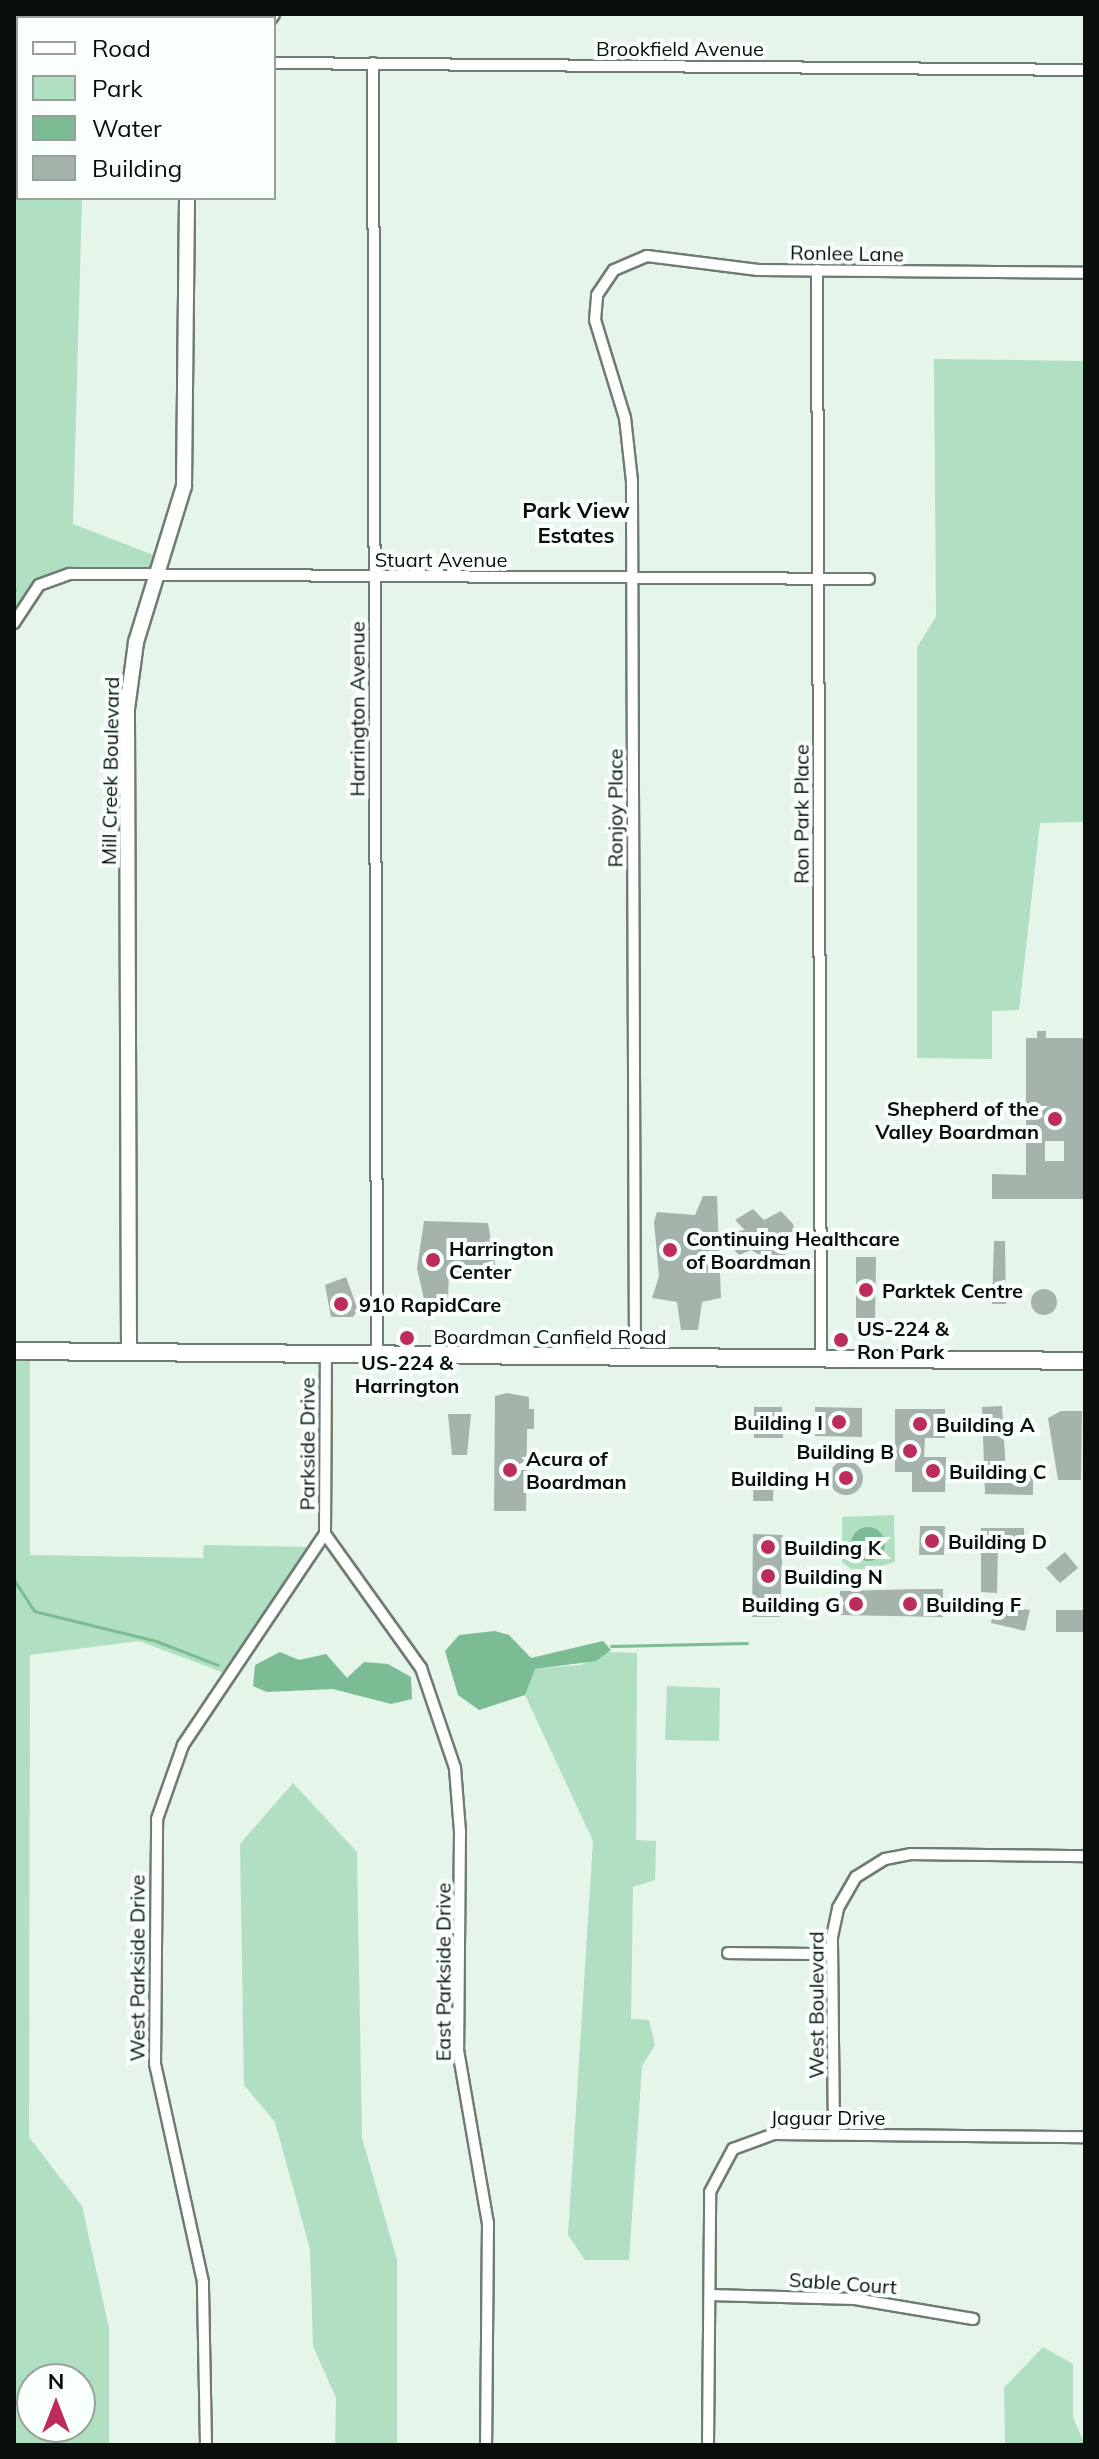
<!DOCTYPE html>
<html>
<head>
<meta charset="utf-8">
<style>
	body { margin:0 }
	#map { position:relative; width:1099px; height:2459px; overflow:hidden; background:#e5f5ea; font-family:Mulish,sans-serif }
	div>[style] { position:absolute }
	.green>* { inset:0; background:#b1dfc2 }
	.water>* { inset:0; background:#7cbc95 }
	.round { border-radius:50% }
	.stream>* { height:3px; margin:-1.5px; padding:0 1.5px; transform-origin:1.5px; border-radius:1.5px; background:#7cbc95 }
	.building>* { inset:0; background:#a5b4aa }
	.roads { filter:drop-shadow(2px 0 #6e7c73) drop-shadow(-2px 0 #6e7c73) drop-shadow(0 2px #6e7c73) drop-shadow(0 -2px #6e7c73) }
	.street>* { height:10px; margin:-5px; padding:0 5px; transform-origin:5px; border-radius:5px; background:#fff }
	.secondary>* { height:14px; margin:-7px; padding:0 7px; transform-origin:7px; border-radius:7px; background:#fff }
	.primary>* { height:16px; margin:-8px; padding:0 8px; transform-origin:8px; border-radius:8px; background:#fff }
	.dots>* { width:22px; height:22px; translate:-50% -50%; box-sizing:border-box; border:4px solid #f9fffb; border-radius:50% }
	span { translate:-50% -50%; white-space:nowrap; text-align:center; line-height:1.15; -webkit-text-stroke:8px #f9fffb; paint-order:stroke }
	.street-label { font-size:20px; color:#090f0b }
	.poi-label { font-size:20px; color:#090f0b; font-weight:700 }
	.right { translate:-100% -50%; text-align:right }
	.left { translate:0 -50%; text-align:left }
	.neighbourhood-label { font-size:22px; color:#090f0b; font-weight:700 }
	.frame { position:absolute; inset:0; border:16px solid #090f0b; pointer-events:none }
	.legend { position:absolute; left:16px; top:16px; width:260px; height:184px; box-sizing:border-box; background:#f9fffb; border:2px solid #999f9b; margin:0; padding:10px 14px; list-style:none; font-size:24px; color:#090f0b }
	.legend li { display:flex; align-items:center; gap:16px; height:40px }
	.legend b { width:40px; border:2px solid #999f9b }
	.north { position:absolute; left:16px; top:2363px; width:80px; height:80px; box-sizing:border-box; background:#f9fffb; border:2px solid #999f9b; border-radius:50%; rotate:0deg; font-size:22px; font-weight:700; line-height:32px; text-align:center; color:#090f0b }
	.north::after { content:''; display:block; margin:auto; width:28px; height:36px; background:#bc2d5b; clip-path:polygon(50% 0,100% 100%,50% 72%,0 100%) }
</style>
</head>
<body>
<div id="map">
	<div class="green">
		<div style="clip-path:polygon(14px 14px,112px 14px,18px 18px,18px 198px,82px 198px,73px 524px,164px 559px,158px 575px,46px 580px,14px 623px)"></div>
		<div style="clip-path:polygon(934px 359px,1085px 361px,1085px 822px,1040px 823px,1019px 1010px,992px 1011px,992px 1059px,917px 1058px,917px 647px,936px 617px)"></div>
		<div style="clip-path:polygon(evenodd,14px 1351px,30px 1351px,30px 1555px,203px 1558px,204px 1545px,318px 1547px,230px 1675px,139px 1641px,30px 1655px,29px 2137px,82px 2206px,109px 2328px,109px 2445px,14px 2445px,14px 1351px,32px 2379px,80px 2379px,80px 2427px,32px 2427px,32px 2379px)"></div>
		<div style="clip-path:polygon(894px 1515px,895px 1562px,872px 1569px,851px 1569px,842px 1562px,842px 1517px)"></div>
		<div style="clip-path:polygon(609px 1652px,637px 1653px,636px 1840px,656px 1841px,655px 1880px,633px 1887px,631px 2019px,649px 2020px,655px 2045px,642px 2066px,629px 2260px,585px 2260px,568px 2235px,593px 1841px,525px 1695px,534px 1669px,580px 1665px)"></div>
		<div style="clip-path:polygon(667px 1686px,720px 1688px,719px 1741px,665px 1740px)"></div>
		<div style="clip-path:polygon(293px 1783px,357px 1852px,362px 2138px,397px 2260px,397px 2445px,335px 2445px,336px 2398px,313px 2346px,310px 2249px,275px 2122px,244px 2085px,240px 1844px)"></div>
		<div style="clip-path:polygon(1043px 2347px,1073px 2364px,1073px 2417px,1085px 2445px,1005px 2445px,1004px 2388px)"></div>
	</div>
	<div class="water">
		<div class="round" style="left:851px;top:1527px;width:34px;height:34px"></div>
		<div style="clip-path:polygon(495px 1631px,509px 1635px,531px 1658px,603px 1641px,611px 1650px,596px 1661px,535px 1669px,525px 1695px,479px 1710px,458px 1695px,445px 1651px,459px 1635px)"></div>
		<div style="clip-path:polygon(280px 1652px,299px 1660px,326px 1654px,347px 1678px,364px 1662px,388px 1664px,411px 1677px,412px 1699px,391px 1704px,333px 1689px,267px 1692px,253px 1686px,255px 1665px)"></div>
	</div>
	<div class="stream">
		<div style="left:14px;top:590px;width:1px"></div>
		<div style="left:14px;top:1580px;width:37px;rotate:57deg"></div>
		<div style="left:34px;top:1611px;width:126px;rotate:13.8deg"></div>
		<div style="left:156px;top:1641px;width:66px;rotate:21.2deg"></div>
		<div style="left:611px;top:1646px;width:136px;rotate:-1.3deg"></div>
	</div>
	<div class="building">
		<div style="clip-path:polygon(evenodd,1037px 1031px,1046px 1031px,1046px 1038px,1084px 1038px,1084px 1199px,992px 1199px,992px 1174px,1026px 1175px,1026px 1038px,1037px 1038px,1037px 1031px,1045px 1141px,1064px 1141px,1064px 1161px,1045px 1161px,1045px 1141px)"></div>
		<div style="clip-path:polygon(703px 1196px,717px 1196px,721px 1298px,702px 1302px,698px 1330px,681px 1330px,677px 1302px,652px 1298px,659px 1276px,654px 1222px,657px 1212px,695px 1215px)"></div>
		<div style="clip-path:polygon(753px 1209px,764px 1220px,781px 1211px,793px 1224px,795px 1233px,788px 1241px,793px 1246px,785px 1255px,766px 1259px,751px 1250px,739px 1255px,719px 1235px,745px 1230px,735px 1220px)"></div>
		<div style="clip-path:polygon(424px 1221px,488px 1223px,497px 1275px,449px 1274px,448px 1299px,424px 1299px,417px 1268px)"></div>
		<div style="clip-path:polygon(994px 1241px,1005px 1241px,1006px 1304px,992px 1304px)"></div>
		<div style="clip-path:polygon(856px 1257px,876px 1257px,875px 1324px,856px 1324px)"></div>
		<div style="clip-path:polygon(346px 1277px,358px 1310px,353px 1317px,331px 1317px,325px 1285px)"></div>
		<div class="round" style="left:1031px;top:1289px;width:26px;height:26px"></div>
		<div style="clip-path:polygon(507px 1393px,529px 1397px,529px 1409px,534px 1409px,534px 1429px,527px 1429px,526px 1511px,494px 1511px,495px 1396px)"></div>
		<div style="clip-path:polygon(1002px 1406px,1006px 1473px,1033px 1474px,1033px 1495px,985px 1494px,982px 1407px)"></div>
		<div style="clip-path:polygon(754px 1407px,782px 1407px,783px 1438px,754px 1438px)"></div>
		<div style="clip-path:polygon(815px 1407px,862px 1408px,862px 1437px,815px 1436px)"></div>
		<div style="clip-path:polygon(895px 1409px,945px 1409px,945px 1438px,925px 1438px,924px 1457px,946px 1457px,945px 1492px,912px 1492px,912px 1472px,895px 1472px)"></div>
		<div style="clip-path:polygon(1061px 1411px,1082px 1411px,1081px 1480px,1058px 1480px,1048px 1418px)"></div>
		<div style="clip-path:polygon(448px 1414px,471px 1414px,467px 1455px,452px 1455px)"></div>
		<div class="round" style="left:829px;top:1461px;width:34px;height:34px"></div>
		<div style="clip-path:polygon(754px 1472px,774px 1472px,773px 1501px,753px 1501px)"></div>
		<div style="clip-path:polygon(920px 1526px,945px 1526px,944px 1555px,919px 1555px)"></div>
		<div style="clip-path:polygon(981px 1528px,1024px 1528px,1024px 1549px,998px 1548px,997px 1593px,981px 1592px)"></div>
		<div style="clip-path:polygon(753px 1534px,783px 1535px,780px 1617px,752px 1617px)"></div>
		<div style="clip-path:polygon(1065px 1552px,1078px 1568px,1060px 1583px,1046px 1568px)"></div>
		<div style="clip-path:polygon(920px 1589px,943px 1589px,943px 1617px,840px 1615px,840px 1591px)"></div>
		<div style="clip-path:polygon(995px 1603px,1030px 1610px,1025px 1631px,991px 1623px)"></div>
		<div style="clip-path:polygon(1056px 1610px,1085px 1610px,1085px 1632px,1056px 1632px)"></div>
	</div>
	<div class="roads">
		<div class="street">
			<div style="left:274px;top:63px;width:811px;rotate:0.49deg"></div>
			<div style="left:373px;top:63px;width:1292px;rotate:89.82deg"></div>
			<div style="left:817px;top:270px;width:1088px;rotate:89.79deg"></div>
			<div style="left:14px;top:623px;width:45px;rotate:-56.7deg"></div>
			<div style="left:39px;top:585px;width:33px;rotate:-20deg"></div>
			<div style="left:70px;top:574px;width:799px;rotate:0.36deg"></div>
			<div style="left:635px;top:1356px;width:875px;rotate:-90.2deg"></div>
			<div style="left:632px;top:481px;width:63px;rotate:-96.3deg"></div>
			<div style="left:625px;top:418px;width:102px;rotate:-107deg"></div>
			<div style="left:595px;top:320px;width:25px;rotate:-85deg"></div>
			<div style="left:597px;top:295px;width:30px;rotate:-56deg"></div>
			<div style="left:614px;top:270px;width:36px;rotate:-23deg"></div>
			<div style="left:647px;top:256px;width:112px;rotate:7.2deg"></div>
			<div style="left:758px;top:270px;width:327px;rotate:0.5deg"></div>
			<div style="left:325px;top:1534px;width:165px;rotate:54.4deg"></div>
			<div style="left:421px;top:1668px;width:106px;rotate:71.2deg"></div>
			<div style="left:455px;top:1768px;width:64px;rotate:85.5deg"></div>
			<div style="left:460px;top:1832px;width:218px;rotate:90.5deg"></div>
			<div style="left:458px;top:2050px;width:176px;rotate:80.2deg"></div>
			<div style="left:488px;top:2223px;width:222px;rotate:90.5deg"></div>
			<div style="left:325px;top:1534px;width:179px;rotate:-89.7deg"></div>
			<div style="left:728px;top:1953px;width:104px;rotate:0.6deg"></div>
			<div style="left:834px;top:2134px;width:197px;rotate:-90.6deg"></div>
			<div style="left:832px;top:1937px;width:30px;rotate:-78deg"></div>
			<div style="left:838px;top:1908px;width:36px;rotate:-60deg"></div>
			<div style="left:856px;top:1877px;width:34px;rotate:-32deg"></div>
			<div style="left:885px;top:1859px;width:26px;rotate:-11deg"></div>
			<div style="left:911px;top:1854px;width:174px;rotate:0.7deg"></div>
			<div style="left:710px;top:2295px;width:145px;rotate:1.6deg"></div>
			<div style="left:855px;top:2299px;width:120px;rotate:9.6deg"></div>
			<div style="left:206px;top:2445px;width:163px;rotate:-91.1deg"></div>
			<div style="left:203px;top:2282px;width:223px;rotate:-102.4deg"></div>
			<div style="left:155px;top:2064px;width:245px;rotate:-89.5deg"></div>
			<div style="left:157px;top:1819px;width:78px;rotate:-70.6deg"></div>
			<div style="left:183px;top:1745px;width:254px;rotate:-56.1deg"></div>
			<div style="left:708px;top:2445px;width:253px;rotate:-89.5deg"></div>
			<div style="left:710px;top:2192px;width:49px;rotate:-61.9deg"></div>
			<div style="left:733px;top:2149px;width:44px;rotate:-20.1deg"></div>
			<div style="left:774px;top:2134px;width:311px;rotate:0.6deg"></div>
		</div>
		<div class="secondary">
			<div style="left:269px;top:18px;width:5px;rotate:-53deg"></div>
			<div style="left:129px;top:1352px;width:643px;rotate:-90.18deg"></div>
			<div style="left:127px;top:709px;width:68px;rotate:-82.3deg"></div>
			<div style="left:136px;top:642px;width:163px;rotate:-72.9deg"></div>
			<div style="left:184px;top:486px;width:288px;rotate:-89.4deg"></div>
		</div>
		<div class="primary">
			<div style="left:14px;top:1351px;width:1071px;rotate:0.53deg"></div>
		</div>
	</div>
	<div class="dots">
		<div style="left:1055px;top:1119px;background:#bc2d5b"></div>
		<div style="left:670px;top:1250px;background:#bc2d5b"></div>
		<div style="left:433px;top:1260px;background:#bc2d5b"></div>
		<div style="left:866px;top:1290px;background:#bc2d5b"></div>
		<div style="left:341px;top:1304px;background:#bc2d5b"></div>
		<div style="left:407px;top:1338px;background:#bc2d5b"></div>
		<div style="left:841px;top:1340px;background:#bc2d5b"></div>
		<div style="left:839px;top:1422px;background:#bc2d5b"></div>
		<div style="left:920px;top:1424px;background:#bc2d5b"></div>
		<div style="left:910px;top:1451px;background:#bc2d5b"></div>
		<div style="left:510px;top:1470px;background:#bc2d5b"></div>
		<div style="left:933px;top:1471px;background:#bc2d5b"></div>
		<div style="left:846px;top:1478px;background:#bc2d5b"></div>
		<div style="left:932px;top:1541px;background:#bc2d5b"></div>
		<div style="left:768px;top:1547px;background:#bc2d5b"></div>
		<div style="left:768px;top:1576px;background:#bc2d5b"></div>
		<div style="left:856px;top:1604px;background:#bc2d5b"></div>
		<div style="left:910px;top:1604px;background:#bc2d5b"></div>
	</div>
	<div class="street-label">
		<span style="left:680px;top:48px">Brookfield Avenue</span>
		<span style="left:847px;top:253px;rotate:1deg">Ronlee Lane</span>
		<span style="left:441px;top:559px">Stuart Avenue</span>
		<span style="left:357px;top:709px;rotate:-90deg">Harrington Avenue</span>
		<span style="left:110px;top:771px;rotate:-89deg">Mill Creek Boulevard</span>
		<span style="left:615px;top:808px;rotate:-90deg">Ronjoy Place</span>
		<span style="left:801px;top:814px;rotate:-90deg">Ron Park Place</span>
		<span style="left:550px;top:1336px">Boardman Canfield Road</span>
		<span style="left:307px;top:1444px;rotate:-90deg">Parkside Drive</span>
		<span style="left:137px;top:1968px;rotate:-90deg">West Parkside Drive</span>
		<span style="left:443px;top:1972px;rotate:-90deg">East Parkside Drive</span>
		<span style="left:816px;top:2005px;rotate:-90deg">West Boulevard</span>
		<span style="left:828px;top:2117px">Jaguar Drive</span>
		<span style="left:843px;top:2283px;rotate:4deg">Sable Court</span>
	</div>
	<div class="poi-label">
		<span class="right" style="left:1039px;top:1120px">Shepherd of the<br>Valley Boardman</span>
		<span class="left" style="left:686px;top:1250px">Continuing Healthcare<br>of Boardman</span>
		<span class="left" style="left:449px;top:1260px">Harrington<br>Center</span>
		<span class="left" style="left:882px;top:1290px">Parktek Centre</span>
		<span class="left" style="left:359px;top:1304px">910 RapidCare</span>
		<span class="left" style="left:857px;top:1340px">US-224 &amp;<br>Ron Park</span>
		<span style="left:407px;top:1374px">US-224 &amp;<br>Harrington</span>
		<span class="right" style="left:823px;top:1422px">Building I</span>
		<span class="left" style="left:936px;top:1424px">Building A</span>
		<span class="right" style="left:894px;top:1451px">Building B</span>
		<span class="left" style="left:526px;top:1470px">Acura of<br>Boardman</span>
		<span class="left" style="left:949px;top:1471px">Building C</span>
		<span class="right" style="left:830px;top:1478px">Building H</span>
		<span class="left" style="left:948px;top:1541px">Building D</span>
		<span class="left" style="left:784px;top:1547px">Building K</span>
		<span class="left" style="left:784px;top:1576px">Building N</span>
		<span class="right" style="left:840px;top:1604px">Building G</span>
		<span class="left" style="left:926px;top:1604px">Building F</span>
	</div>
	<div class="neighbourhood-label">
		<span style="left:576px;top:523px">Park View<br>Estates</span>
	</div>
	<div class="frame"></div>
	<ul class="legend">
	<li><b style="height:10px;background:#fff"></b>Road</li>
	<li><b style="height:22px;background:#b1dfc2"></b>Park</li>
	<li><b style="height:22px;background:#7cbc95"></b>Water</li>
	<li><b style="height:22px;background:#a5b4aa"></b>Building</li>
	</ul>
	<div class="north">N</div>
</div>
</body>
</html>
